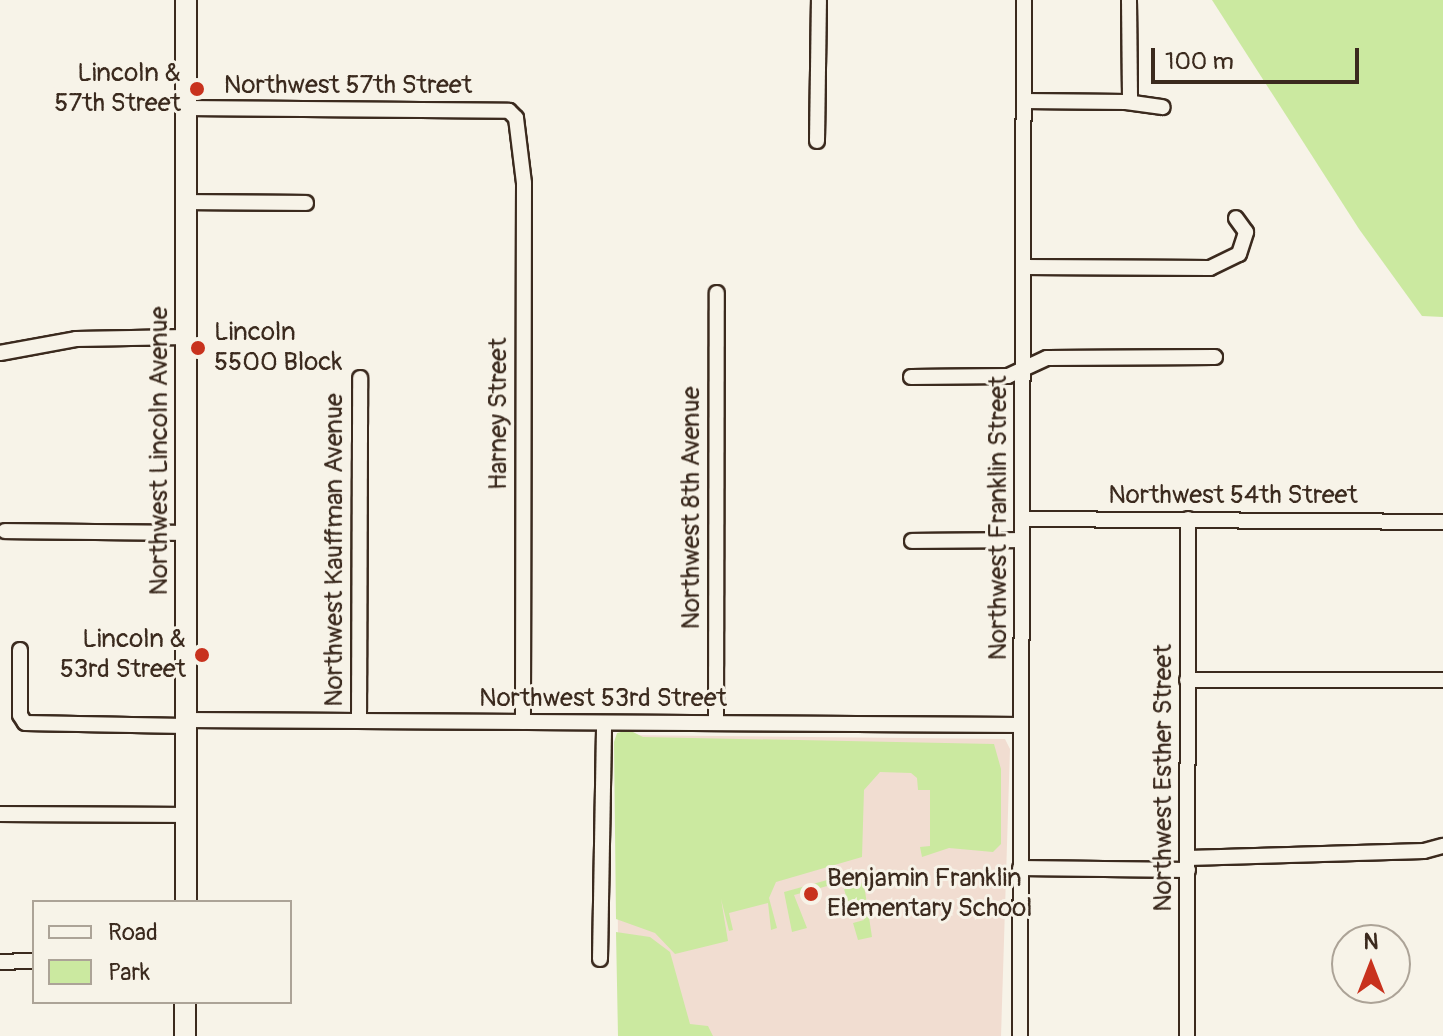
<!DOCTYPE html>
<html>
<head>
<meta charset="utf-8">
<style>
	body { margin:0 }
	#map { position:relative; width:1443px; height:1036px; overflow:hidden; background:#f7f3e8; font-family:Pangolin,sans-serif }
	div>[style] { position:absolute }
	.built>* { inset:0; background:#f1ddd1 }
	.green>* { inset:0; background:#cbe9a0 }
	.roads { filter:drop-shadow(2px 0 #3b2a1e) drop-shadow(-2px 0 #3b2a1e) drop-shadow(0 2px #3b2a1e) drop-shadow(0 -2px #3b2a1e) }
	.street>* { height:14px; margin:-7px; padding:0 7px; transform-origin:7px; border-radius:7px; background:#f7f3e8 }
	.secondary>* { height:20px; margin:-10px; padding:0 10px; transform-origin:10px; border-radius:10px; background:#f7f3e8 }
	.dots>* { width:22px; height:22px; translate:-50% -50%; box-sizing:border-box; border:4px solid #f7f3e8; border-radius:50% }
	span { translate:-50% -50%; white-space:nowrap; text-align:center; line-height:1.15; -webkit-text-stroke:6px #f7f3e8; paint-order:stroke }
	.poi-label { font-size:26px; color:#3b2a1e }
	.right { translate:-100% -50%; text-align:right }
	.left { translate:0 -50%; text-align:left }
	.street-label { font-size:26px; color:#3b2a1e }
	.legend { position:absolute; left:32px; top:900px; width:260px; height:104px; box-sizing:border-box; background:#f7f3e8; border:2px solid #aca397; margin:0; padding:10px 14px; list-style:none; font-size:24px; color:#3b2a1e }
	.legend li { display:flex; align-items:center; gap:16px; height:40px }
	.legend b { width:40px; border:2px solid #aca397 }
	.north { position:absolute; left:1331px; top:924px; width:80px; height:80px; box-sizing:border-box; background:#f7f3e8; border:2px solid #aca397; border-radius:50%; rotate:0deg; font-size:22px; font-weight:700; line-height:32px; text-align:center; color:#3b2a1e }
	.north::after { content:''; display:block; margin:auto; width:28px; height:36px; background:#c8321e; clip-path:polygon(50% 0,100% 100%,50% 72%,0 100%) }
	.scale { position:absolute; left:1151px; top:48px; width:208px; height:36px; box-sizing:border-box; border:4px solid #3b2a1e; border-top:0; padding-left:10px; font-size:24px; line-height:28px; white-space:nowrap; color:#3b2a1e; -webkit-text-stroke:6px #f7f3e8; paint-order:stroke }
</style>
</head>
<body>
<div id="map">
	<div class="built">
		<div style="clip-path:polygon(624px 735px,1005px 739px,1010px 749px,1001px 1036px,619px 1036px,616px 742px)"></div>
	</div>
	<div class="green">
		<div style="clip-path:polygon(1212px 0,1443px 0,1443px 317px,1422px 316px,1359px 229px)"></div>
		<div style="clip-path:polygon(629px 730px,643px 737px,994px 744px,1001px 769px,1001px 844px,993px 852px,949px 848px,922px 857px,920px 847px,930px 846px,930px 790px,918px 790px,917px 778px,911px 773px,880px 772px,864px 790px,862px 857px,776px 882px,769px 898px,777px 928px,771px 930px,768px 903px,729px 913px,733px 930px,729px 931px,721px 899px,728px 941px,675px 954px,655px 933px,616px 919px,614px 742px,617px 733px)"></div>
		<div style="clip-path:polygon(856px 872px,865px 891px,872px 937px,858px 940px,853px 923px,864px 920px,859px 901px,848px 903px,842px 882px,794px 895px,807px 928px,792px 932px,784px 892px)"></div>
		<div style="clip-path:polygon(616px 932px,650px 937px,670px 952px,690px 1024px,708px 1026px,713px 1036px,618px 1036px)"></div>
	</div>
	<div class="roads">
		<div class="street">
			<div style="left:1129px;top:0;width:102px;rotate:89.4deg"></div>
			<div style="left:1024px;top:101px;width:102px;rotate:0.6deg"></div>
			<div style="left:1126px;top:102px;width:37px;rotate:8deg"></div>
			<div style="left:186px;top:108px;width:323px;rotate:0.5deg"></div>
			<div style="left:509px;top:111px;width:10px;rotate:45deg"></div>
			<div style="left:516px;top:118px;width:65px;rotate:83deg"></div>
			<div style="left:524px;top:183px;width:539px;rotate:90.11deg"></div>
			<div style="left:817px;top:141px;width:141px;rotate:-89.2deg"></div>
			<div style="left:186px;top:202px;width:120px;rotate:0.5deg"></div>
			<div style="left:1024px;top:267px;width:186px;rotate:0.3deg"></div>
			<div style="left:1210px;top:268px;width:32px;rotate:-26deg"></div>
			<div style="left:1239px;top:254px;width:23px;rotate:-72deg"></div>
			<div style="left:1246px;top:232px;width:17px;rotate:-126deg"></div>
			<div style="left:0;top:353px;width:77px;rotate:-10.4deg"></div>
			<div style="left:76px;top:339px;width:110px;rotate:-1deg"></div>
			<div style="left:911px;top:377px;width:97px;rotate:-0.6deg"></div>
			<div style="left:1008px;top:376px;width:43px;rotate:-24.8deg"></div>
			<div style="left:1047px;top:358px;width:168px;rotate:-0.3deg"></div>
			<div style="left:1023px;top:519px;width:420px;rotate:0.4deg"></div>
			<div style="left:5px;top:531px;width:180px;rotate:0.6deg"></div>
			<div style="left:912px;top:541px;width:110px;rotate:-0.5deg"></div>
			<div style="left:20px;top:650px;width:65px;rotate:90deg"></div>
			<div style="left:20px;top:715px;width:9px;rotate:58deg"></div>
			<div style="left:25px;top:723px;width:160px;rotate:1.1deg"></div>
			<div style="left:1187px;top:680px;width:256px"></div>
			<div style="left:185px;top:720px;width:836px;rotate:0.34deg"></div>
			<div style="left:359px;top:721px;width:343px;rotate:-89.8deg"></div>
			<div style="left:716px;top:723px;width:430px;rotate:-89.9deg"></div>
			<div style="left:0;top:814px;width:186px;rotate:0.3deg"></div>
			<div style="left:1188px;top:858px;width:236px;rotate:-1.7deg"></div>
			<div style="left:1424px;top:851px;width:20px;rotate:-15deg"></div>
			<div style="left:1020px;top:868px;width:168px;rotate:0.7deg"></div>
			<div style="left:600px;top:959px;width:236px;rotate:-89deg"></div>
			<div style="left:0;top:962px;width:34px;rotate:-2deg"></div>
			<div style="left:1020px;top:1036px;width:1036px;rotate:-89.78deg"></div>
			<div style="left:1187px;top:1036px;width:517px;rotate:-89.89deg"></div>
		</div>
		<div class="secondary">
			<div style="left:186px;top:902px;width:902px;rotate:-90deg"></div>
			<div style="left:185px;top:1036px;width:34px;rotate:-90deg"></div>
		</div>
	</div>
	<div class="dots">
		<div style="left:197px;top:89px;background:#c8321e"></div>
		<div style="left:198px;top:348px;background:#c8321e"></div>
		<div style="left:202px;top:655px;background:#c8321e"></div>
		<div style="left:811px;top:894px;background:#c8321e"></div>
	</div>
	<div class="poi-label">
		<span class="right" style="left:181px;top:89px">Lincoln &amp;<br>57th Street</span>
		<span class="left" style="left:214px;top:348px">Lincoln<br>5500 Block</span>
		<span class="right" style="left:186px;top:655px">Lincoln &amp;<br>53rd Street</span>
		<span class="left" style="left:827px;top:894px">Benjamin Franklin<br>Elementary School</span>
	</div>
	<div class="street-label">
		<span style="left:348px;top:86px">Northwest 57th Street</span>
		<span style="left:499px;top:414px;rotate:-90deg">Harney Street</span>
		<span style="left:160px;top:451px;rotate:-90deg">Northwest Lincoln Avenue</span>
		<span style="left:1233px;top:496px">Northwest 54th Street</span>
		<span style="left:692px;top:508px;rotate:-90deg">Northwest 8th Avenue</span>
		<span style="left:999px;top:518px;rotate:-90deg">Northwest Franklin Street</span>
		<span style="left:335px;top:550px;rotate:-90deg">Northwest Kauffman Avenue</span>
		<span style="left:603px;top:699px">Northwest 53rd Street</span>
		<span style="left:1164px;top:778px;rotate:-90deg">Northwest Esther Street</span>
	</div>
	<ul class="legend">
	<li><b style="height:10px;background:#f7f3e8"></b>Road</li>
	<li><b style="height:22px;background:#cbe9a0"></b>Park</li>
	</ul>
	<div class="north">N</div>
	<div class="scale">100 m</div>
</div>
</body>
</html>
